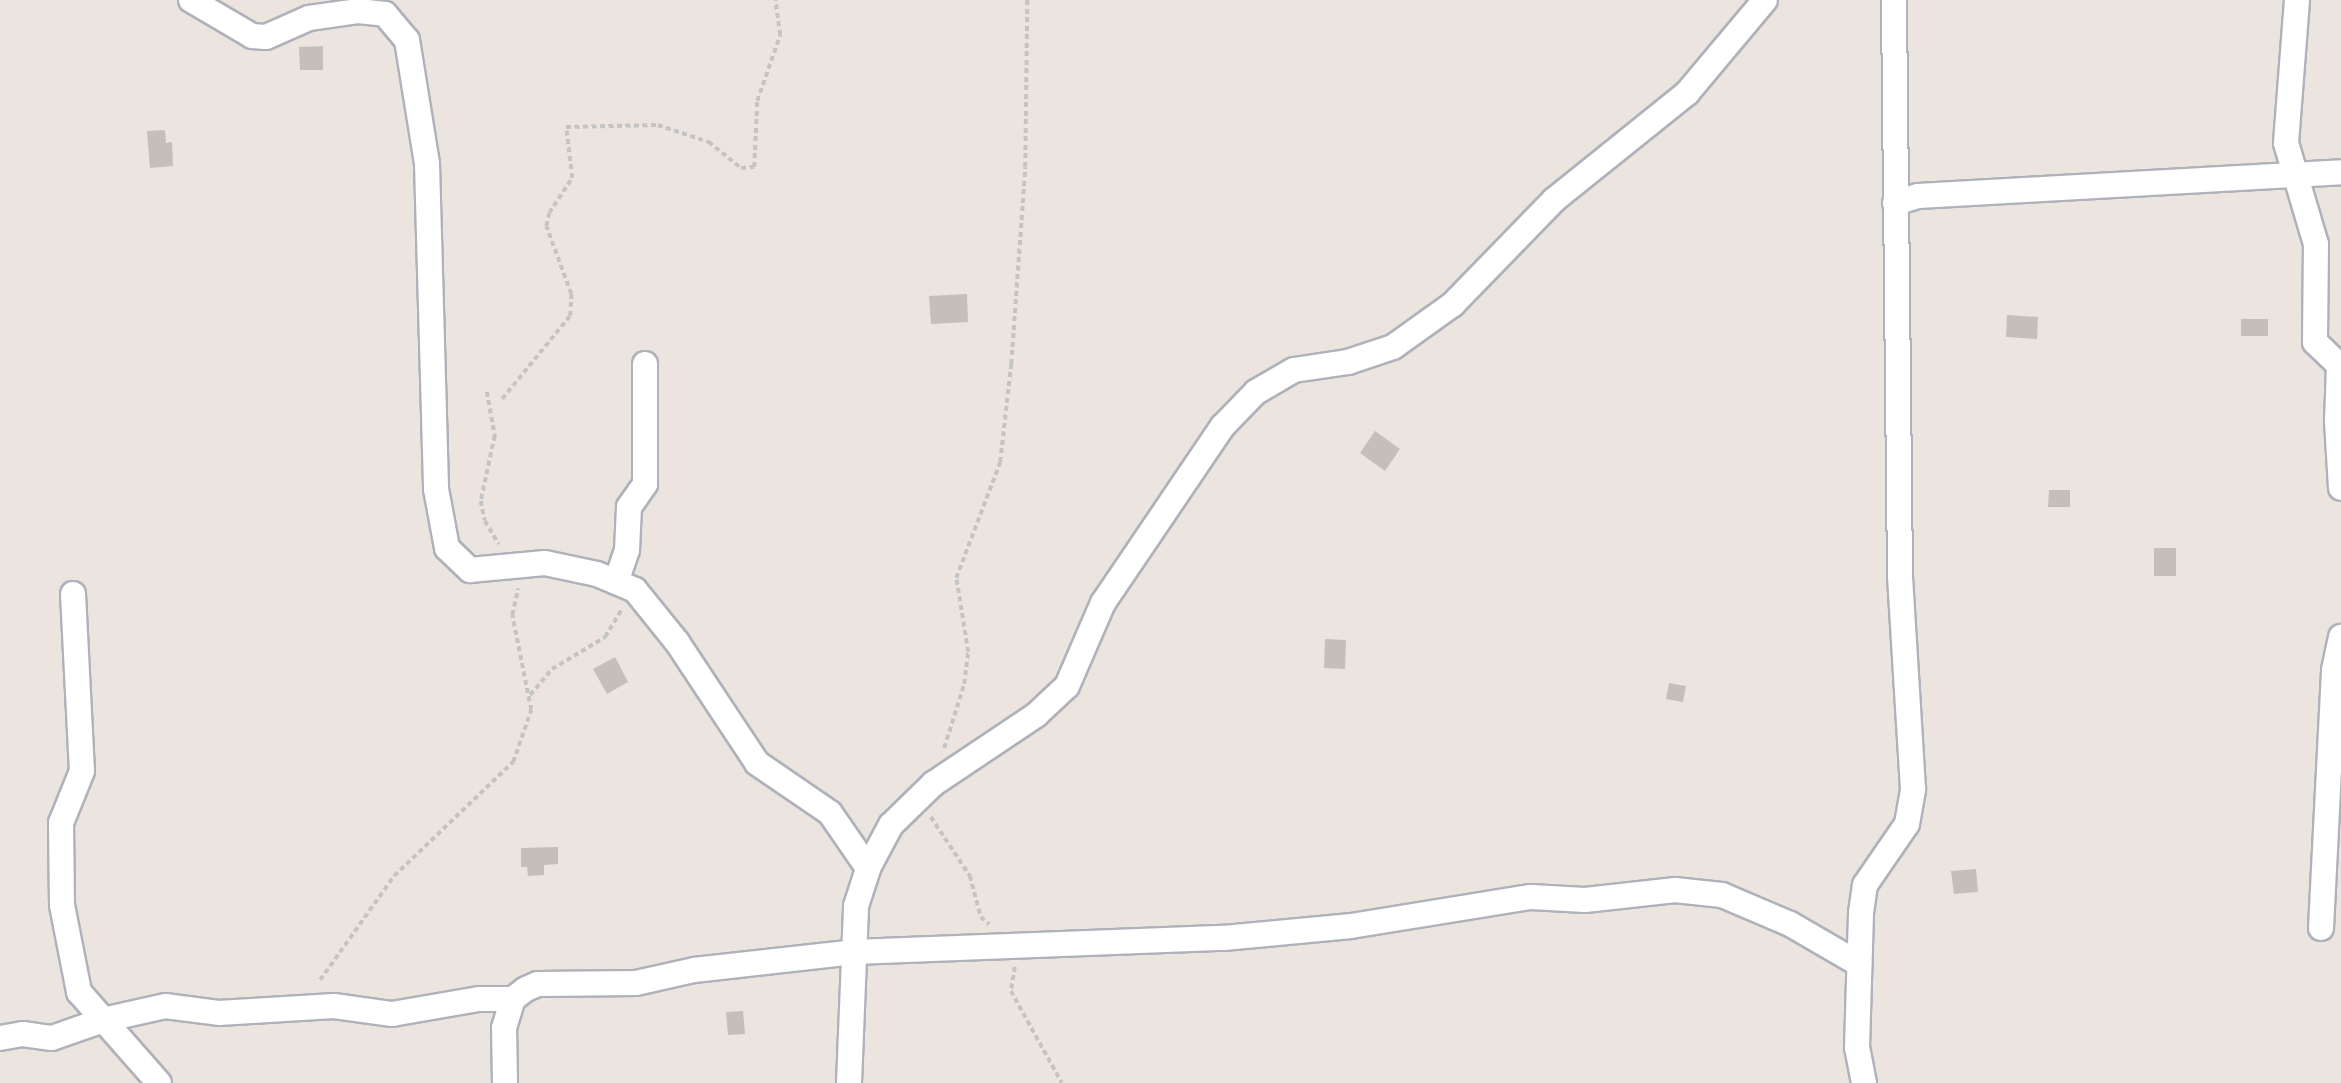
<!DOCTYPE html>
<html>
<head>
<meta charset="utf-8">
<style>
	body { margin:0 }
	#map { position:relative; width:2341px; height:1083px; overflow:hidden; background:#ece5df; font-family:"Sofia Sans Condensed",sans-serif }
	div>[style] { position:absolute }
	.building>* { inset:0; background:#c4bfbb }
	.path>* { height:3.5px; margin-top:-1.75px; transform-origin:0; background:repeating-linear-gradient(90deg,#c4c4c4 0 5px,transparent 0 8.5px) }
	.roads { filter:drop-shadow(2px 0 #afb2ba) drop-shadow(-2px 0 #afb2ba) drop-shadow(0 2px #afb2ba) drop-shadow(0 -2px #afb2ba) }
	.minor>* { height:24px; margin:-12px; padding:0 12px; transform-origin:12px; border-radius:12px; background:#fff }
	span { translate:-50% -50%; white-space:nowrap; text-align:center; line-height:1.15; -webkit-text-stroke:7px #fff; paint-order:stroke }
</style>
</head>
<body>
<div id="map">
	<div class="building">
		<div style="clip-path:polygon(323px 46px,323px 70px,300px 70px,299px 47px)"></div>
		<div style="clip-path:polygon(165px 130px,166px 143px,172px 142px,173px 166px,150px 168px,147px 131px)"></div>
		<div style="clip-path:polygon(967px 294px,968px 322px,931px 324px,929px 296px)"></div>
		<div style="clip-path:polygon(2007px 315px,2038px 317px,2037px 339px,2006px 337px)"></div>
		<div style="clip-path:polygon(2241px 319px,2268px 319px,2268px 336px,2241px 336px)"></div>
		<div style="clip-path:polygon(1375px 431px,1400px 449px,1385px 471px,1360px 453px)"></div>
		<div style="clip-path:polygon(2049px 490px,2070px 490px,2070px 507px,2048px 507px)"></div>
		<div style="clip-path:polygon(2154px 548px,2176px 548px,2176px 576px,2154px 576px)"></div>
		<div style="clip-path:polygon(1325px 639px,1346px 640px,1345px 669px,1324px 668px)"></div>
		<div style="clip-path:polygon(615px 657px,628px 682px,607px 694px,593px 669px)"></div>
		<div style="clip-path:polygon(1669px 683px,1686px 686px,1683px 702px,1666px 699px)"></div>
		<div style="clip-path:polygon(558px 847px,558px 864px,544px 865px,544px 875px,528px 876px,527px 867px,521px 867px,521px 848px)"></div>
		<div style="clip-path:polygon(1976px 869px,1978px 892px,1954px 894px,1951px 871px)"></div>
		<div style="clip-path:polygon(743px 1011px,745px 1034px,728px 1035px,726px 1012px)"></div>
	</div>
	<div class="path">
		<div style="left:487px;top:392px;width:45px;rotate:79.7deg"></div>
		<div style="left:495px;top:436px;width:66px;rotate:102.2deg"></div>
		<div style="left:481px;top:501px;width:20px;rotate:79deg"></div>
		<div style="left:485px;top:521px;width:27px;rotate:59deg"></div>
		<div style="left:502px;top:399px;width:107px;rotate:-50.7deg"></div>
		<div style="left:570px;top:316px;width:22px;rotate:-87deg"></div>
		<div style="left:571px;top:294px;width:72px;rotate:-110.2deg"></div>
		<div style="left:546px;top:226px;width:13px;rotate:-77deg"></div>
		<div style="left:549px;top:213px;width:42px;rotate:-56.7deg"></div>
		<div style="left:572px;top:178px;width:51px;rotate:-96.7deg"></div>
		<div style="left:566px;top:127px;width:92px;rotate:-1.2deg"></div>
		<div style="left:658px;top:125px;width:54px;rotate:18.4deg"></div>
		<div style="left:709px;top:142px;width:41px;rotate:39.1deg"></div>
		<div style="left:741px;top:168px;width:13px;rotate:-4deg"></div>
		<div style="left:754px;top:167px;width:66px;rotate:-87.4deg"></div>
		<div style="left:757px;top:101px;width:70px;rotate:-70.8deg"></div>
		<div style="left:780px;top:35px;width:35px;rotate:-98deg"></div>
		<div style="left:530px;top:695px;width:34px;rotate:-50deg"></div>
		<div style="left:552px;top:669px;width:62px;rotate:-31.1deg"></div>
		<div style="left:605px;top:637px;width:31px;rotate:-59deg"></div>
		<div style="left:944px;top:748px;width:67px;rotate:-72.6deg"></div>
		<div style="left:964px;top:684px;width:32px;rotate:-83deg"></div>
		<div style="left:968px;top:652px;width:75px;rotate:-99.2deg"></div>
		<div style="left:956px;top:578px;width:124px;rotate:-69.2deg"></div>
		<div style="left:1000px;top:462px;width:99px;rotate:-83.6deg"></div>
		<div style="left:1011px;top:364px;width:197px;rotate:-85.9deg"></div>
		<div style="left:1025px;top:167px;width:167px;rotate:-89.3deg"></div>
		<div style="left:931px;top:817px;width:71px;rotate:56.5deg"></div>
		<div style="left:970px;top:876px;width:42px;rotate:75deg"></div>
		<div style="left:981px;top:917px;width:11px;rotate:41deg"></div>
		<div style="left:1015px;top:967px;width:24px;rotate:99deg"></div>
		<div style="left:1011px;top:991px;width:105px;rotate:61deg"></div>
		<div style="left:320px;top:980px;width:128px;rotate:-54.6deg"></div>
		<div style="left:394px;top:876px;width:165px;rotate:-43.8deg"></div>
		<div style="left:513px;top:762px;width:55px;rotate:-70.9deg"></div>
		<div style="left:531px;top:710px;width:97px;rotate:-101.3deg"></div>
		<div style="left:512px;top:615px;width:27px;rotate:-77deg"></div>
	</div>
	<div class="roads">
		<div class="minor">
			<div style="left:191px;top:0;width:71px;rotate:30.5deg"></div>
			<div style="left:252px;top:36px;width:14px;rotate:4deg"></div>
			<div style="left:266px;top:37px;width:47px;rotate:-23.8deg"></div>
			<div style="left:309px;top:18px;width:49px;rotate:-8.1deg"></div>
			<div style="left:358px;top:11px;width:27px;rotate:6deg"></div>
			<div style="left:385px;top:14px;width:34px;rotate:50deg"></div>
			<div style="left:407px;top:40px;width:126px;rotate:80.8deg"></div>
			<div style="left:427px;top:164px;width:325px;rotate:88.4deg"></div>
			<div style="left:436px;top:489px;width:60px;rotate:79.4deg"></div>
			<div style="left:447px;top:548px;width:32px;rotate:44deg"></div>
			<div style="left:470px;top:570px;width:75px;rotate:-5.3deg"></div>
			<div style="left:545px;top:563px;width:53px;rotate:11.9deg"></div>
			<div style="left:597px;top:574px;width:41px;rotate:22.8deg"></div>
			<div style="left:635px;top:590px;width:67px;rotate:51.1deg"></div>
			<div style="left:677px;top:642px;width:145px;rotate:56.5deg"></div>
			<div style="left:757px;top:763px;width:88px;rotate:34.4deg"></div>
			<div style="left:830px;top:813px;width:67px;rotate:55.4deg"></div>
			<div style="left:2297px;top:0;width:143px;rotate:94.4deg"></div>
			<div style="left:2286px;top:143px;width:105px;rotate:73.5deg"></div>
			<div style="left:2316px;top:244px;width:98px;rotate:90.6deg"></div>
			<div style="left:2315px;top:342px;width:33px;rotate:44deg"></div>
			<div style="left:2339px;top:365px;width:56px;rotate:92deg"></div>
			<div style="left:2337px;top:421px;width:67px;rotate:86.6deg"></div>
			<div style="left:1895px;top:203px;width:24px;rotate:-17deg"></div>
			<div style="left:1918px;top:196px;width:424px;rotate:-3.2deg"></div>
			<div style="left:616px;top:582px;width:34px;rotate:-71deg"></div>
			<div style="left:627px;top:550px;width:43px;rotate:-87.3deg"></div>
			<div style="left:629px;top:507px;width:28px;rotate:-55deg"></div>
			<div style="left:645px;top:484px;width:120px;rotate:-90deg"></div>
			<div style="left:73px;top:594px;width:177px;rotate:87.1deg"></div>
			<div style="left:82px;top:771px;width:56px;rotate:112deg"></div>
			<div style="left:61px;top:823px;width:82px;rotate:89.3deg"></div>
			<div style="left:62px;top:905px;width:89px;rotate:78.9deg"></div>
			<div style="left:79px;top:992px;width:121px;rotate:48.7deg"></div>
			<div style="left:2321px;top:928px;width:258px;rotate:-87.1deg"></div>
			<div style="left:2334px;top:670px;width:34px;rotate:-78deg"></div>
			<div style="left:0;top:1038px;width:23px;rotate:-10deg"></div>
			<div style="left:23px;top:1034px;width:29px;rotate:8deg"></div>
			<div style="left:52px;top:1038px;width:54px;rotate:-19.4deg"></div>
			<div style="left:103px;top:1020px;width:64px;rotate:-12.7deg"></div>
			<div style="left:165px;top:1006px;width:54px;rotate:7.4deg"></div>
			<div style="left:219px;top:1013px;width:115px;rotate:-3.5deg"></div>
			<div style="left:334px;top:1006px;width:59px;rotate:7.9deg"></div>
			<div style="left:392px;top:1014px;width:88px;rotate:-9.8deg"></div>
			<div style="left:479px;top:999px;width:34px"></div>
			<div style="left:505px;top:1083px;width:55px;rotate:-91deg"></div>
			<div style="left:504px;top:1028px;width:30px;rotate:-73deg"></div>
			<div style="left:513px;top:999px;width:16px;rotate:-38deg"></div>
			<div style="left:526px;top:989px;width:13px;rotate:-23deg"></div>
			<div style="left:538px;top:984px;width:98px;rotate:-0.6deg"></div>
			<div style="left:636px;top:983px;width:59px;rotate:-12.6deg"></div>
			<div style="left:694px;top:970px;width:161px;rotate:-6.4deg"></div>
			<div style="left:854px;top:952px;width:370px;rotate:-2.2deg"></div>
			<div style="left:1224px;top:938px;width:128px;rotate:-5.4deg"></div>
			<div style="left:1351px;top:926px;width:182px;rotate:-9.2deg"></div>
			<div style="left:1531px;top:897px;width:54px;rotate:3.2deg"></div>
			<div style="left:1585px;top:900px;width:91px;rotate:-6.3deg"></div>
			<div style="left:1675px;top:890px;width:47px;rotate:6.1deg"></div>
			<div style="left:1722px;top:895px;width:74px;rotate:23.1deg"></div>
			<div style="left:1790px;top:924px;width:80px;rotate:30.1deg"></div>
			<div style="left:849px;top:1083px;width:177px;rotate:-87.7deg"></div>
			<div style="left:856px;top:906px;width:40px;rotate:-72deg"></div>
			<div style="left:868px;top:868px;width:49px;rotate:-61.9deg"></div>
			<div style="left:891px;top:825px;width:59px;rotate:-44.3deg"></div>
			<div style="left:933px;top:784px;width:124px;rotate:-33.8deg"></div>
			<div style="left:1036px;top:715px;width:42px;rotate:-43.1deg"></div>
			<div style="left:1067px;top:686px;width:90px;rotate:-66.6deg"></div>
			<div style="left:1103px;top:603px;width:214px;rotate:-55.9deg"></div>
			<div style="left:1223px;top:426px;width:47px;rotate:-45.9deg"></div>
			<div style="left:1256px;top:392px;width:44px;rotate:-30.1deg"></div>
			<div style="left:1294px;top:370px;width:55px;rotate:-8.4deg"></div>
			<div style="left:1348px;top:362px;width:47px;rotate:-18.4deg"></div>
			<div style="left:1393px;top:347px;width:74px;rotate:-35.6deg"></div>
			<div style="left:1453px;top:304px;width:145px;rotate:-45.8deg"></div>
			<div style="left:1554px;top:200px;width:171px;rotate:-38.8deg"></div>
			<div style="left:1687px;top:93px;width:121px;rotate:-50deg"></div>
			<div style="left:1864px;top:1083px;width:36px;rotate:-101deg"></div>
			<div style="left:1857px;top:1048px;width:135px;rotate:-88.3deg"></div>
			<div style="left:1861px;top:913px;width:28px;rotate:-82deg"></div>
			<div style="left:1865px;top:885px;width:74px;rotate:-55.5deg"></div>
			<div style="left:1907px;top:824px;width:36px;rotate:-80deg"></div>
			<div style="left:1913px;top:789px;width:212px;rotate:-93.5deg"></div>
			<div style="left:1900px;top:577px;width:577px;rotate:-90.6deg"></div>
		</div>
	</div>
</div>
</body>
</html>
